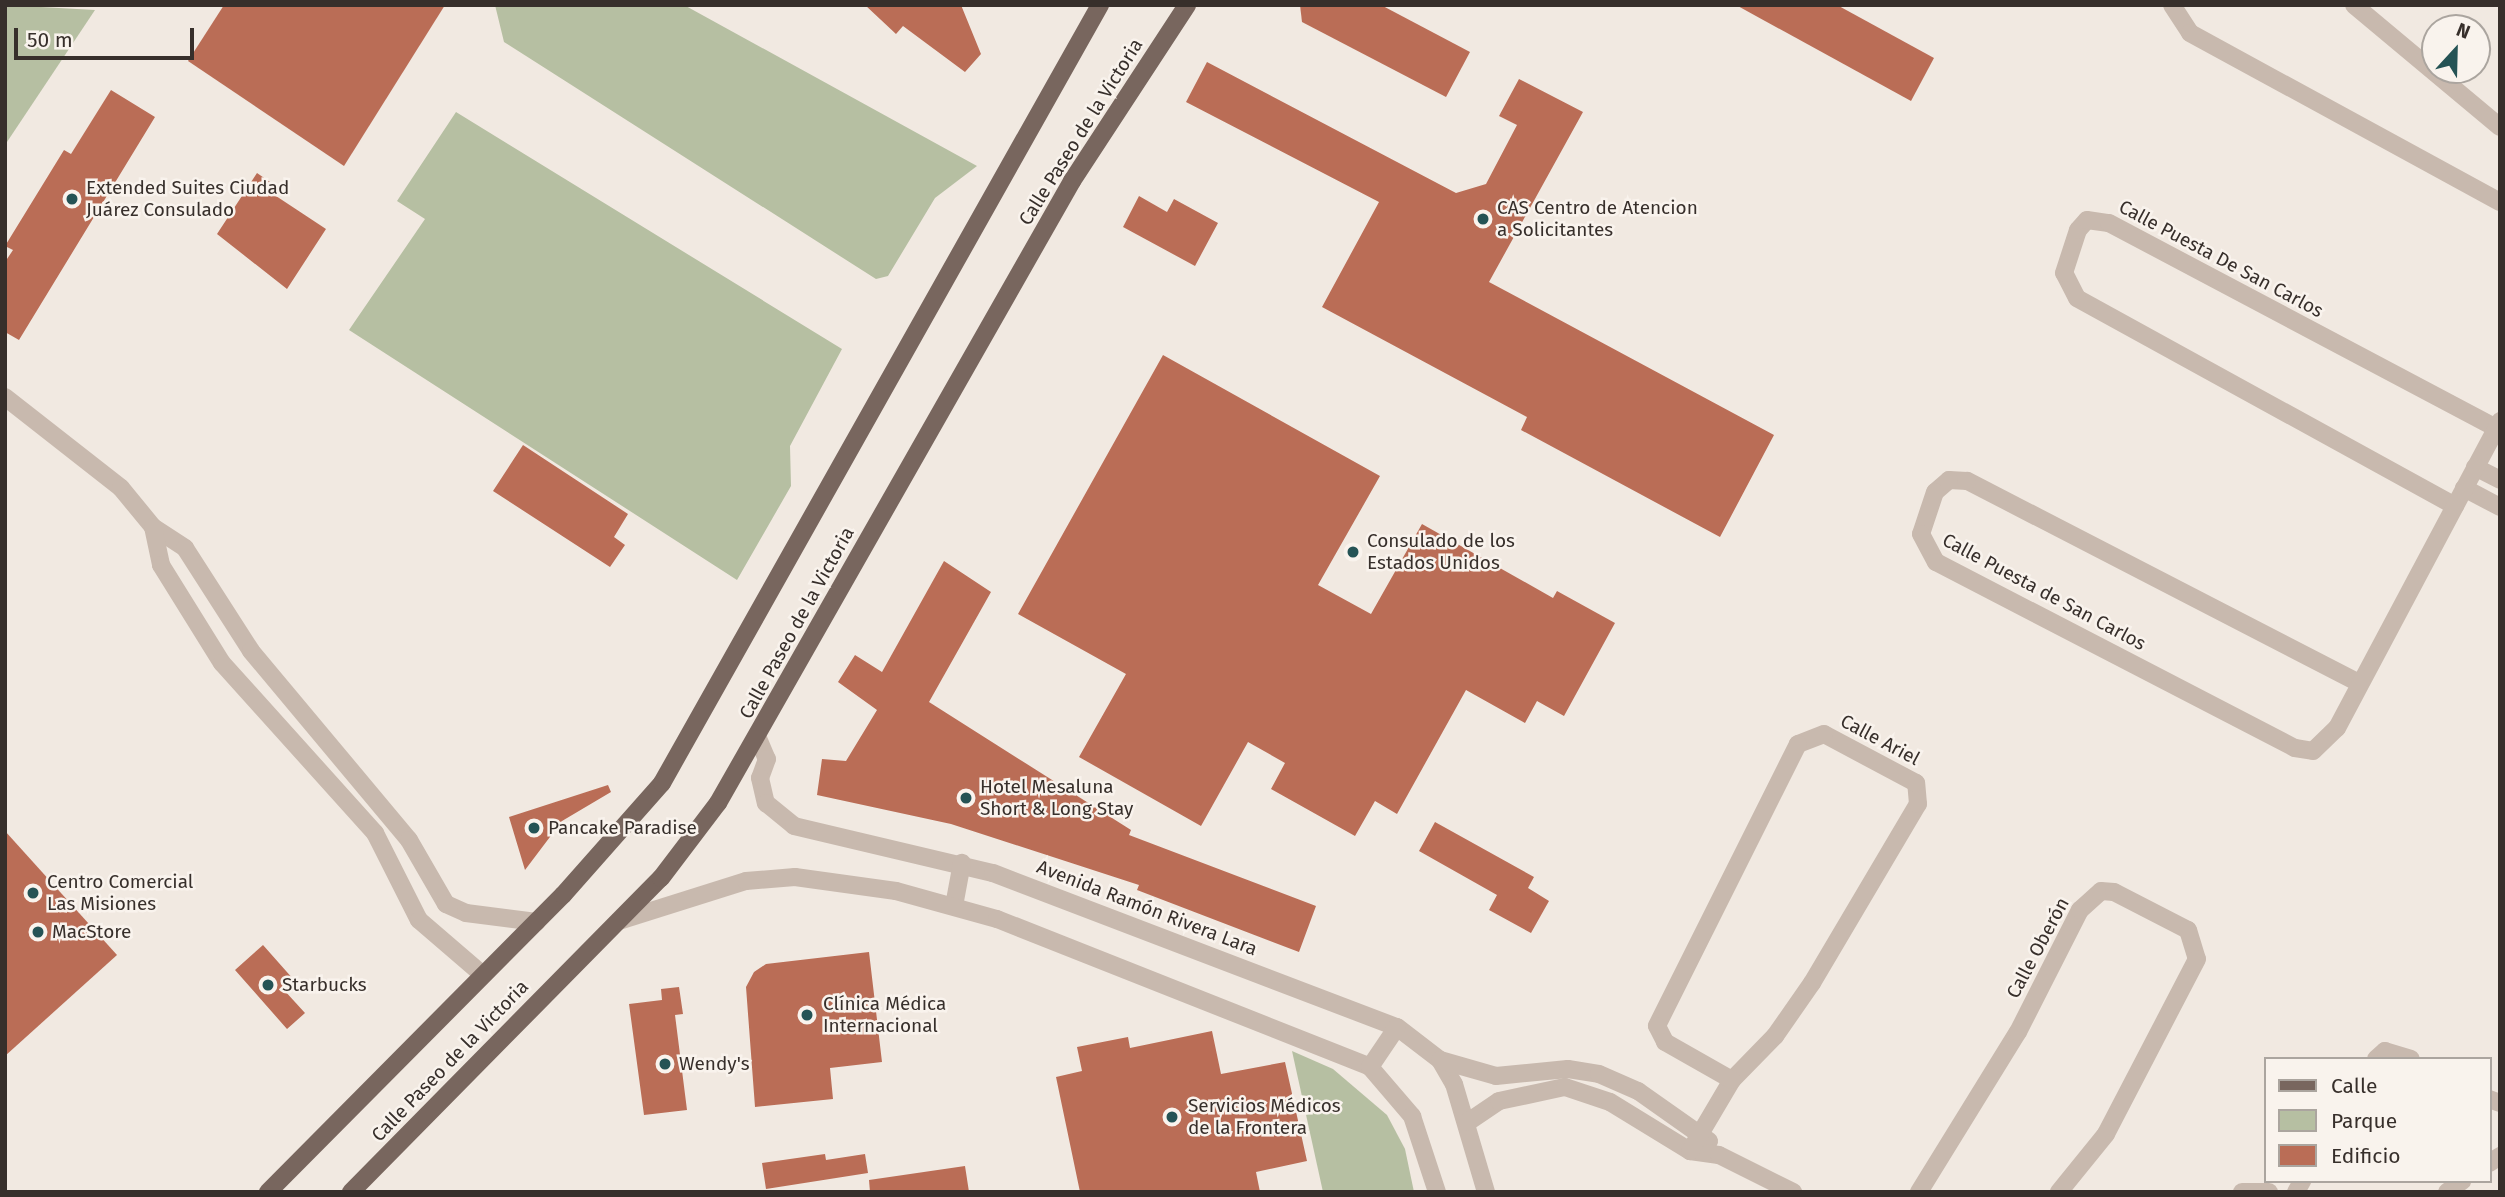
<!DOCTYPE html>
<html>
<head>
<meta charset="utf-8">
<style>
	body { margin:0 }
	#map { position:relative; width:2505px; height:1197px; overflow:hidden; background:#f1e9e1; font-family:"Fira Sans",sans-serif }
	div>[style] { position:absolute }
	.green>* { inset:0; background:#b6bfa2 }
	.building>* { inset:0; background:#ba6d56 }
	.minor>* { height:18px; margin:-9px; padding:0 9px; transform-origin:9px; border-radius:9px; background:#c8b9ae }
	.major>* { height:18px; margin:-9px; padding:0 9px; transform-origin:9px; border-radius:9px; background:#78665e }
	.dots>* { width:19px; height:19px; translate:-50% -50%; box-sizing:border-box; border:4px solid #f9f3ed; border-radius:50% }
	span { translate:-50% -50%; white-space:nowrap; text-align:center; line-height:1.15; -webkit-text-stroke:5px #f9f3ed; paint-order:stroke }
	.street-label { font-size:19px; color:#372f2b }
	.poi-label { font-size:19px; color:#372f2b }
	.left { translate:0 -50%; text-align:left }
	.frame { position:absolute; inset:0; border:7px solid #372f2b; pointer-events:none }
	.legend { position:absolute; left:2264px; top:1057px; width:228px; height:126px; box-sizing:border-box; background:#f9f3ed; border:2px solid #aba59f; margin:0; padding:9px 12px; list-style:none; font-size:21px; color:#372f2b }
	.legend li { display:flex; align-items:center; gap:14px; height:35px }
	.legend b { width:35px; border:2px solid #aba59f }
	.north { position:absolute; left:2421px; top:14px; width:70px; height:70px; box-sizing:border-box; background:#f9f3ed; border:2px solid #aba59f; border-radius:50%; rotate:22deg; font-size:19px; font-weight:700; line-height:28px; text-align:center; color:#372f2b }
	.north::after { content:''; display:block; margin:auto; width:24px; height:32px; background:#255355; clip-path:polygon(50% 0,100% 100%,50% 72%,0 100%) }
	.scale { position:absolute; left:14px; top:28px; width:180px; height:32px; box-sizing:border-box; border:4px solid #372f2b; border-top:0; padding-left:9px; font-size:21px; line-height:24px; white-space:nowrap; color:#372f2b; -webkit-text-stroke:5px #f9f3ed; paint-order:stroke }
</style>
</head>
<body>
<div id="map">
	<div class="green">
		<div style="clip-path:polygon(5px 5px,95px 10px,5px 145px)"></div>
		<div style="clip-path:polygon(495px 5px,684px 5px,977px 166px,935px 198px,888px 276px,876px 279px,504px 42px)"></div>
		<div style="clip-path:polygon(456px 112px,842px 349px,790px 446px,791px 486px,737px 580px,349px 330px,425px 219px,397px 201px)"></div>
		<div style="clip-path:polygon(1292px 1051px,1333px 1069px,1387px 1115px,1405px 1149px,1414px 1192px,1323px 1192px)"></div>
	</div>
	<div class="building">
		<div style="clip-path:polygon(224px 5px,445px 5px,344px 166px,188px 61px)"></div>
		<div style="clip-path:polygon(865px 5px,961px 5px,981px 54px,965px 72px,903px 26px,896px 34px)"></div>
		<div style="clip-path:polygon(1300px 5px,1381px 5px,1470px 52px,1446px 97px,1302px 22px)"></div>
		<div style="clip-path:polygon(1736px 5px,1837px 5px,1934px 58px,1911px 101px)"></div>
		<div style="clip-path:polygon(1207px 62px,1456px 193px,1486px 184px,1517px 125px,1499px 116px,1519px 79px,1583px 112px,1489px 282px,1774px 435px,1720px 537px,1521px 430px,1527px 417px,1322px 307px,1379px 202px,1186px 102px)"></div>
		<div style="clip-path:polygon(111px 90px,155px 117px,19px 340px,5px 332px,5px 262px,13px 250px,5px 246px,64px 150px,71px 154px)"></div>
		<div style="clip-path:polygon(257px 173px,280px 189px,276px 196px,326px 229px,287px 289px,217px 234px)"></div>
		<div style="clip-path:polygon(1139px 196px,1167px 212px,1174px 199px,1218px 223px,1195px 266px,1123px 227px)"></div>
		<div style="clip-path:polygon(1163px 355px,1380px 476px,1318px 585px,1371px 614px,1422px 524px,1553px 598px,1557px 591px,1615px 623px,1564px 716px,1537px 701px,1525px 723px,1466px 690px,1397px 814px,1375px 801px,1355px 836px,1271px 789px,1285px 763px,1248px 742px,1201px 826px,1079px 757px,1126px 674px,1018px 614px)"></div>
		<div style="clip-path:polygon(523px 445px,628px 514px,614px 537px,625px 545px,610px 567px,493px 491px)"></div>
		<div style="clip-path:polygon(944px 561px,991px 592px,929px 702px,1131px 830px,1129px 835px,1316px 906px,1299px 952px,1137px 890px,1139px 885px,951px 824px,817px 795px,822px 759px,846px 761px,877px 710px,838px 682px,855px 655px,882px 672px)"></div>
		<div style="clip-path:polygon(608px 785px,611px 792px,562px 821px,525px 870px,509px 817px)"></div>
		<div style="clip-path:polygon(1435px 822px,1534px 877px,1528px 888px,1549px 901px,1531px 933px,1489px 910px,1497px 895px,1419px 851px)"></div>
		<div style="clip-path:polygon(5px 831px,117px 955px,5px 1056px)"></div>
		<div style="clip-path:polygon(263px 945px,294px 980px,284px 990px,305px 1013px,287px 1029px,235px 970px)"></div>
		<div style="clip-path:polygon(869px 952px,882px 1062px,830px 1068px,833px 1099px,755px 1107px,746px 987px,754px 972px,766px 964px)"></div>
		<div style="clip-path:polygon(679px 987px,683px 1014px,675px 1015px,687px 1110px,644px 1115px,629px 1004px,662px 1000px,661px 989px)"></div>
		<div style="clip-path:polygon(1212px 1031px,1221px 1074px,1285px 1062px,1307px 1161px,1256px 1172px,1260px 1192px,1080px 1192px,1056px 1077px,1082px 1071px,1077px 1047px,1128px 1037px,1130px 1048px)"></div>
		<div style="clip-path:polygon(825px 1154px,826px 1160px,865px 1154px,868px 1173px,766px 1189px,762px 1163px)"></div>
		<div style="clip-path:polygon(965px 1166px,969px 1192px,870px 1192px,869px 1180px)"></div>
	</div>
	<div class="minor">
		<div style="left:2172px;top:5px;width:33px;rotate:57deg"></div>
		<div style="left:2190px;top:33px;width:353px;rotate:28.6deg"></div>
		<div style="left:2354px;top:5px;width:190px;rotate:39.9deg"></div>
		<div style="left:5px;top:397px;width:147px;rotate:38.1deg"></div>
		<div style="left:121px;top:488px;width:50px;rotate:50.6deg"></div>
		<div style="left:153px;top:527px;width:38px;rotate:33deg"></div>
		<div style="left:185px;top:548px;width:122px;rotate:57.3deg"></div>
		<div style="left:251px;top:651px;width:246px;rotate:50.1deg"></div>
		<div style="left:409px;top:840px;width:74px;rotate:60deg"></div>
		<div style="left:446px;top:904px;width:22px;rotate:24deg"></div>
		<div style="left:466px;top:913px;width:71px;rotate:7.3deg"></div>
		<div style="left:2475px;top:467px;width:28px;rotate:27deg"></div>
		<div style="left:2464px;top:488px;width:41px;rotate:27.8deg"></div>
		<div style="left:2455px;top:506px;width:431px;rotate:-151.2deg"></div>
		<div style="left:2077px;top:298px;width:28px;rotate:-117deg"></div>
		<div style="left:2064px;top:273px;width:45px;rotate:-72deg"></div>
		<div style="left:2078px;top:230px;width:13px;rotate:-48deg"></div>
		<div style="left:2087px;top:220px;width:22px;rotate:8deg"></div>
		<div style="left:2109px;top:223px;width:438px;rotate:27.9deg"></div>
		<div style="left:153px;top:527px;width:39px;rotate:78deg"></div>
		<div style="left:161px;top:565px;width:115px;rotate:58.1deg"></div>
		<div style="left:222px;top:663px;width:229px;rotate:48deg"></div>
		<div style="left:375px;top:833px;width:97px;rotate:63.2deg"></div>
		<div style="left:419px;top:920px;width:84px;rotate:40.7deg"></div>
		<div style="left:2359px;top:683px;width:441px;rotate:-152.7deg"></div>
		<div style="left:1967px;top:481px;width:18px;rotate:-177deg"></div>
		<div style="left:1949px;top:480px;width:18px;rotate:139deg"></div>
		<div style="left:1935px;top:492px;width:44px;rotate:108.4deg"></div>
		<div style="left:1921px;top:534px;width:32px;rotate:62deg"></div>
		<div style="left:1936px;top:562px;width:404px;rotate:27.4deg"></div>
		<div style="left:2295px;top:748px;width:18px;rotate:9deg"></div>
		<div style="left:2313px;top:751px;width:33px;rotate:-44deg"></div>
		<div style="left:2337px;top:728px;width:348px;rotate:-62deg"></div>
		<div style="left:757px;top:736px;width:25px;rotate:67deg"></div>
		<div style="left:767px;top:759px;width:20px;rotate:110deg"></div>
		<div style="left:760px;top:778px;width:26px;rotate:77deg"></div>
		<div style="left:766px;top:803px;width:36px;rotate:39deg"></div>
		<div style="left:794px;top:826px;width:204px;rotate:13.3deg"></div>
		<div style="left:993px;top:873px;width:432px;rotate:20.9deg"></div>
		<div style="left:1397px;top:1027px;width:54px;rotate:37.5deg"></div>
		<div style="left:1440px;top:1060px;width:28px;rotate:60deg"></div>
		<div style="left:1454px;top:1084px;width:113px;rotate:73.5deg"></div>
		<div style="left:954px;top:906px;width:44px;rotate:-79.5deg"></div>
		<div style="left:619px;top:921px;width:133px;rotate:-17.5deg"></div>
		<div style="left:746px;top:881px;width:49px;rotate:-4.7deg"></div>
		<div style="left:795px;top:877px;width:102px;rotate:7.9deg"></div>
		<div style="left:896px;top:891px;width:105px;rotate:15.5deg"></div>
		<div style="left:997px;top:919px;width:401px;rotate:21.6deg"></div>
		<div style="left:1370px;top:1067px;width:65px;rotate:49.4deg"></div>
		<div style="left:1412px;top:1116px;width:80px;rotate:71.8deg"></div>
		<div style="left:2376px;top:1059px;width:12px;rotate:-42deg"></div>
		<div style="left:2385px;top:1051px;width:27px;rotate:17deg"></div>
		<div style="left:1440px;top:1060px;width:58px;rotate:15.9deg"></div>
		<div style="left:1496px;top:1076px;width:72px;rotate:-5.6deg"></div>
		<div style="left:1568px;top:1069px;width:31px;rotate:9deg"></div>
		<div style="left:1599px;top:1074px;width:43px;rotate:23.6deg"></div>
		<div style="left:1638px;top:1091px;width:87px;rotate:35.2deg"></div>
		<div style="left:1370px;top:1067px;width:48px;rotate:-56deg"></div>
		<div style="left:2489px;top:1099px;width:12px;rotate:20deg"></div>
		<div style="left:1468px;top:1122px;width:37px;rotate:-34deg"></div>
		<div style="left:1499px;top:1101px;width:67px;rotate:-12deg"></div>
		<div style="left:1565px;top:1087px;width:47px;rotate:18.4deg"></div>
		<div style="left:1610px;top:1102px;width:94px;rotate:31.5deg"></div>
		<div style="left:1690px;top:1151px;width:29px;rotate:8deg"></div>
		<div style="left:1719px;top:1155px;width:83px;rotate:26.6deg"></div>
		<div style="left:1690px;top:1151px;width:82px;rotate:-59.4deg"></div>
		<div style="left:1732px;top:1080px;width:62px;rotate:-45.7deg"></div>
		<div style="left:1775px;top:1036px;width:65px;rotate:-55.1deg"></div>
		<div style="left:1812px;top:983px;width:208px;rotate:-59.4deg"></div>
		<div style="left:1918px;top:804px;width:21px;rotate:-95deg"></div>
		<div style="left:1916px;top:783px;width:104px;rotate:-152deg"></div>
		<div style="left:1824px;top:734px;width:28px;rotate:159deg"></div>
		<div style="left:1798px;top:744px;width:315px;rotate:116.6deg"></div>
		<div style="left:1657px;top:1026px;width:18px;rotate:63deg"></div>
		<div style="left:1665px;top:1042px;width:77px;rotate:29.6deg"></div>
		<div style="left:2489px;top:1163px;width:13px;rotate:-32deg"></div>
		<div style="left:1919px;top:1192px;width:188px;rotate:-58.3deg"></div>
		<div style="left:2018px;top:1032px;width:137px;rotate:-63.1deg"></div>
		<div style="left:2080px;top:910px;width:28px;rotate:-42deg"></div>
		<div style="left:2101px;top:891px;width:13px;rotate:4deg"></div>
		<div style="left:2114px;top:892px;width:83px;rotate:27.2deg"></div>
		<div style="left:2188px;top:930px;width:30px;rotate:73deg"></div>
		<div style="left:2197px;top:959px;width:197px;rotate:117.5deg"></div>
		<div style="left:2106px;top:1134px;width:75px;rotate:129deg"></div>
		<div style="left:2242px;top:1192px;width:27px"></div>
		<div style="left:2296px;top:1192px;width:13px;rotate:-61deg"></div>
		<div style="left:2447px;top:1192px;width:19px;rotate:-36deg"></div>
	</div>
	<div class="major">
		<div style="left:268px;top:1192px;width:419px;rotate:-45.2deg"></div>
		<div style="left:563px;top:895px;width:149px;rotate:-48.5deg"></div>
		<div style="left:662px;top:783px;width:893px;rotate:-60.62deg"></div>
		<div style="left:351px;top:1192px;width:441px;rotate:-45.4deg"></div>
		<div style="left:661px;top:878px;width:94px;rotate:-52.8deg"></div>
		<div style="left:718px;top:803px;width:716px;rotate:-60.35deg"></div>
		<div style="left:1072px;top:181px;width:210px;rotate:-56.8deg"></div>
	</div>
	<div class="dots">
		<div style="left:72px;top:199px;background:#255355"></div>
		<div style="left:1483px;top:219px;background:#255355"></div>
		<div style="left:1353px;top:552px;background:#255355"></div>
		<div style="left:966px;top:798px;background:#255355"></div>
		<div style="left:534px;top:828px;background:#255355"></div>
		<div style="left:33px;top:893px;background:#255355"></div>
		<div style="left:38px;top:932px;background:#255355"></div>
		<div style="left:268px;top:985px;background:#255355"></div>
		<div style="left:807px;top:1015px;background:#255355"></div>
		<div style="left:665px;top:1064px;background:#255355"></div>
		<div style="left:1172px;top:1117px;background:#255355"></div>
	</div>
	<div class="street-label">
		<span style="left:1081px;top:132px;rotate:-58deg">Calle Paseo de la Victoria</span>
		<span style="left:2221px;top:259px;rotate:28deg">Calle Puesta De San Carlos</span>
		<span style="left:2044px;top:592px;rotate:28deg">Calle Puesta de San Carlos</span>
		<span style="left:797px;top:623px;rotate:-61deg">Calle Paseo de la Victoria</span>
		<span style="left:1880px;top:740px;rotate:28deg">Calle Ariel</span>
		<span style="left:1147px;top:908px;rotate:21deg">Avenida Ramón Rivera Lara</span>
		<span style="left:2038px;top:948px;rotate:-62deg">Calle Oberón</span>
		<span style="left:450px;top:1061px;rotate:-46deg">Calle Paseo de la Victoria</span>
	</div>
	<div class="poi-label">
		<span class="left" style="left:86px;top:199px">Extended Suites Ciudad<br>Juárez Consulado</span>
		<span class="left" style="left:1497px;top:219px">CAS Centro de Atencion<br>a Solicitantes</span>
		<span class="left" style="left:1367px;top:552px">Consulado de los<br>Estados Unidos</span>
		<span class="left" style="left:980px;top:798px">Hotel Mesaluna<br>Short &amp; Long Stay</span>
		<span class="left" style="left:548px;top:828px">Pancake Paradise</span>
		<span class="left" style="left:47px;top:893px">Centro Comercial<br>Las Misiones</span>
		<span class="left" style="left:52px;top:932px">MacStore</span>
		<span class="left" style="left:282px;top:985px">Starbucks</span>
		<span class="left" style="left:823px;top:1015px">Clínica Médica<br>Internacional</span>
		<span class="left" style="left:679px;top:1064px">Wendy's</span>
		<span class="left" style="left:1188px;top:1117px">Servicios Médicos<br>de la Frontera</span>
	</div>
	<div class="frame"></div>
	<ul class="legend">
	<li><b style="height:9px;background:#78665e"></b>Calle</li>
	<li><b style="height:19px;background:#b6bfa2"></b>Parque</li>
	<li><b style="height:19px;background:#ba6d56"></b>Edificio</li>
	</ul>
	<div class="north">N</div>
	<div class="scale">50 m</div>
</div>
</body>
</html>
